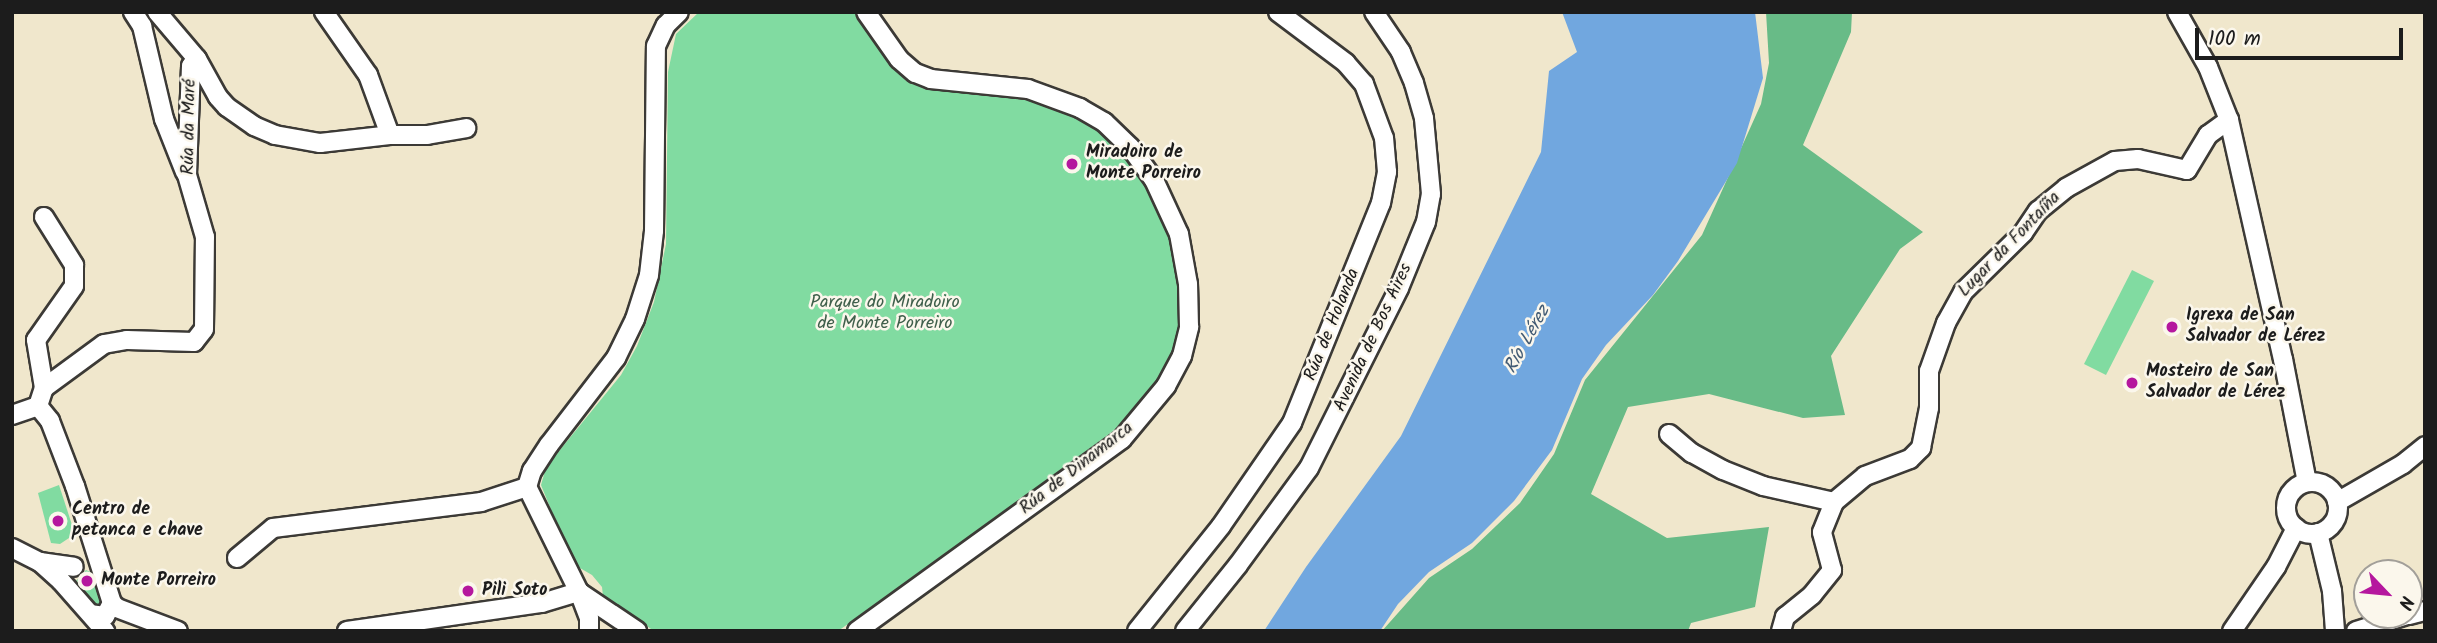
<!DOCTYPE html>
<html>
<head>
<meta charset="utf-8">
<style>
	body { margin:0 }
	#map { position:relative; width:2437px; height:643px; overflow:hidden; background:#f0e7cc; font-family:Kalam,sans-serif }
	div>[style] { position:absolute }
	.green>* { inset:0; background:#81dba1 }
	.forest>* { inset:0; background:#68bb87 }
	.water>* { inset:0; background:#71a7df }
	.roads { filter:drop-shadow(2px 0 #3c3a36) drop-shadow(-2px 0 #3c3a36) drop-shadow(0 2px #3c3a36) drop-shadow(0 -2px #3c3a36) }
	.minor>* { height:18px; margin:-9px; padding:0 9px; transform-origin:9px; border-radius:9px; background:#fff }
	.minor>.ring { margin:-9px; padding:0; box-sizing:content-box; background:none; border:18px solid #fff; border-radius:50% }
	.dots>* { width:19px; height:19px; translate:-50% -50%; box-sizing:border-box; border:4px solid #fbf7ec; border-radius:50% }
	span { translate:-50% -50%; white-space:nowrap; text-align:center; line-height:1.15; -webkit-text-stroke:5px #fbf7ec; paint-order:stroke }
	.street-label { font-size:18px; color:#1c1c1c }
	.poi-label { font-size:18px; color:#1c1c1c; font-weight:700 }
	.left { translate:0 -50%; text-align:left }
	.park-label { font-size:18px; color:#3f5f4b }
	.water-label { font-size:19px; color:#425b74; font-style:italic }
	.frame { position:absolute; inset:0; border:14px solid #1c1c1c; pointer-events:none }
	.north { position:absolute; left:2353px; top:559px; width:70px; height:70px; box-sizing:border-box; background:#fbf7ec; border:2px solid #a29f99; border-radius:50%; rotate:116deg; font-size:19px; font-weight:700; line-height:28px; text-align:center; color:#1c1c1c }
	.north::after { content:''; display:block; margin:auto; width:24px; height:32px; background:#b5179e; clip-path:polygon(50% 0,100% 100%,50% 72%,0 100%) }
	.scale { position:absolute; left:2195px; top:28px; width:208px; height:32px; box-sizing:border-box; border:4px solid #1c1c1c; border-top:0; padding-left:9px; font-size:21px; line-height:24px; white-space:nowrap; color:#1c1c1c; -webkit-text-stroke:5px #fbf7ec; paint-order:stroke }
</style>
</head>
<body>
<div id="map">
	<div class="green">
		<div style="clip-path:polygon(699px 12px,856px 12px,902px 73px,928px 88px,1020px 97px,1064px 109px,1099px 127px,1146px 179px,1164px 212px,1176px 251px,1181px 286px,1179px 326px,1171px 354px,1162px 380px,1109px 440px,838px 631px,654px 631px,603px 596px,602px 587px,592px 575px,573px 564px,541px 485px,545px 471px,555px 456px,621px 375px,637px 346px,654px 302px,666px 244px,668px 72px,676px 34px)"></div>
		<div style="clip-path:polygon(2132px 270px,2154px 281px,2106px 375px,2084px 364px)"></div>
		<div style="clip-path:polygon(59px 485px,75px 534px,60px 544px,51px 543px,38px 493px)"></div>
		<div style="clip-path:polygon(86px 570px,95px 574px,105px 600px,101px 608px,95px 608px,80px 591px,76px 581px)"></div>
	</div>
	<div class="forest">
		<div style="clip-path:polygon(1766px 12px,1852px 12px,1851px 32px,1803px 145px,1923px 232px,1900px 249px,1831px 356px,1845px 415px,1803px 418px,1709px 394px,1628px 407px,1591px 494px,1667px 538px,1769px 527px,1755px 607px,1691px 623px,1688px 631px,1382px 631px,1429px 578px,1472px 549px,1520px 503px,1554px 454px,1585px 380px,1702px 235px,1761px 104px,1769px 63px)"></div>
	</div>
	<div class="water">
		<div style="clip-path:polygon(1562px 12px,1755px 12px,1763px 78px,1737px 163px,1678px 261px,1653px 295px,1606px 345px,1582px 379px,1552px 450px,1514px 501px,1472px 543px,1429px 572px,1398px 604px,1380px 631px,1264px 631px,1306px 567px,1401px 436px,1541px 152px,1549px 71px,1577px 52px)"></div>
	</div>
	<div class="roads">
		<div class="minor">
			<div style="left:133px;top:12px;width:17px;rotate:57deg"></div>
			<div style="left:142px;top:26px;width:96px;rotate:76.7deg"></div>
			<div style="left:164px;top:119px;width:57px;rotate:68.4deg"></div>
			<div style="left:2177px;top:12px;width:63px;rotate:60.6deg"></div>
			<div style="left:2208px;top:67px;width:57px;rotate:68.4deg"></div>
			<div style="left:2229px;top:120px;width:245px;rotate:77.3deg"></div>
			<div style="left:2283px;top:359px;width:125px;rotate:79deg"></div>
			<div style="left:197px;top:59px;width:43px;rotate:61.1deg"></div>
			<div style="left:218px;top:97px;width:13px;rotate:48deg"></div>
			<div style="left:227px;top:107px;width:33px;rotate:35deg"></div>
			<div style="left:254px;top:126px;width:23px;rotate:23deg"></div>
			<div style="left:275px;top:135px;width:46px;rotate:10.1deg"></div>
			<div style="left:320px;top:143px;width:70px;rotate:-6.5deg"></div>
			<div style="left:390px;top:135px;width:64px;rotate:-110.1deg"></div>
			<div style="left:368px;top:75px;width:77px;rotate:-124.9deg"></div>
			<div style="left:390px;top:135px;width:37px"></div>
			<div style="left:427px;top:135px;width:40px;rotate:-10deg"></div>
			<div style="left:44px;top:217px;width:57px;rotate:58deg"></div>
			<div style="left:74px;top:265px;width:21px;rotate:90deg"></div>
			<div style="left:74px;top:286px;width:66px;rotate:125.1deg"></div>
			<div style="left:36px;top:340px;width:49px;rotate:80.5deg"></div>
			<div style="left:38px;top:406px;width:19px;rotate:-72deg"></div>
			<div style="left:44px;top:388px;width:74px;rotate:-36.3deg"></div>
			<div style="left:104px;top:344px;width:23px;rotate:-10deg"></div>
			<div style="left:127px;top:340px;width:67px;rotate:1.7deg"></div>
			<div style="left:194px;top:342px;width:16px;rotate:-52deg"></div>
			<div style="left:204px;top:329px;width:92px;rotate:-89.4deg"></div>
			<div style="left:205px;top:237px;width:65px;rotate:-106.2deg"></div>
			<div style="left:187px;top:175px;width:109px;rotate:-87.9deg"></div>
			<div style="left:191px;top:66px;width:9px;rotate:-49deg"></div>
			<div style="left:197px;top:59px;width:62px;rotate:-130.4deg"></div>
			<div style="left:12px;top:415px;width:28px;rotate:-19deg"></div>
			<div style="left:38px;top:406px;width:19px;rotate:51deg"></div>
			<div style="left:50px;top:421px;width:70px;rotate:69deg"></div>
			<div style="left:75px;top:486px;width:123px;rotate:72.5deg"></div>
			<div style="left:112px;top:603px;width:15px;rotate:118deg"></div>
			<div style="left:105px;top:616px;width:14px;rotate:-172deg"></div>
			<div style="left:1669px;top:434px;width:30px;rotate:40deg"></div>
			<div style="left:1692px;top:453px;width:35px;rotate:29deg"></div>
			<div style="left:1723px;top:470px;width:43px;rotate:21.8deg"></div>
			<div style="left:1763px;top:486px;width:73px;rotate:12.7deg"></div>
			<div class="ring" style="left:2286px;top:482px;width:34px;height:34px"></div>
			<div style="left:2337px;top:502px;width:76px;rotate:-29.9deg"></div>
			<div style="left:2403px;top:464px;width:28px;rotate:-39deg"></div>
			<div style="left:2318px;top:533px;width:60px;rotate:76.4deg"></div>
			<div style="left:2332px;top:591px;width:40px;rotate:85.7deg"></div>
			<div style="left:12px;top:548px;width:31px;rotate:27deg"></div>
			<div style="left:40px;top:562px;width:34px;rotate:8deg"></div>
			<div style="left:237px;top:558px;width:47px;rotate:-39.8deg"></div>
			<div style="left:273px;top:528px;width:210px;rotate:-7.1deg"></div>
			<div style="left:481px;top:502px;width:48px;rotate:-18.1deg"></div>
			<div style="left:40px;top:562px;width:28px;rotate:42deg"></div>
			<div style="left:61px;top:581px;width:67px;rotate:48.7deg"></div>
			<div style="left:112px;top:603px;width:7px;rotate:45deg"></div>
			<div style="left:117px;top:608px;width:65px;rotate:20.7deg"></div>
			<div style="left:2409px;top:615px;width:16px;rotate:-14deg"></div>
			<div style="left:347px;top:631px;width:197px;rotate:-8.2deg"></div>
			<div style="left:542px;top:603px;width:39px;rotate:-17deg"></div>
			<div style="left:579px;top:592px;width:70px;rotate:33.9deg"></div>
			<div style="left:589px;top:631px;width:13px;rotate:-90deg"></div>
			<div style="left:589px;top:618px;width:28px;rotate:-111deg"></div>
			<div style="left:579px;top:592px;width:117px;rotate:-116.3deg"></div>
			<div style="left:527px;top:487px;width:17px;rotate:-73deg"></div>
			<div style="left:532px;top:471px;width:31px;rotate:-57deg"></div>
			<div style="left:549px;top:445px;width:110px;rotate:-52.4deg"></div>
			<div style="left:616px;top:358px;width:43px;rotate:-64deg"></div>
			<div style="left:635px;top:319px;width:46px;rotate:-72.3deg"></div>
			<div style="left:649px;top:275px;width:44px;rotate:-83.5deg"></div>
			<div style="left:654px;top:231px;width:185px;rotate:-89.4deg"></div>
			<div style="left:656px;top:46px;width:23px;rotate:-65deg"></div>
			<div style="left:666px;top:25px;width:18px;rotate:-45deg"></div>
			<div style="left:857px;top:631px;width:327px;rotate:-35.9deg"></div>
			<div style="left:1122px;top:439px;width:69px;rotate:-50.3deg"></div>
			<div style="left:1166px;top:386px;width:34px;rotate:-62deg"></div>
			<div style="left:1182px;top:356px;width:30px;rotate:-76deg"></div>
			<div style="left:1189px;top:327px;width:43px;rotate:-91.3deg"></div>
			<div style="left:1188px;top:284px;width:51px;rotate:-100.2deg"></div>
			<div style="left:1179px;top:234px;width:60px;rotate:-114.8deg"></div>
			<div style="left:1154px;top:180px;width:41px;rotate:-126deg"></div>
			<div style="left:1130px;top:147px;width:36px;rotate:-136deg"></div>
			<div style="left:1104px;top:122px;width:28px;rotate:-150deg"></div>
			<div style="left:1080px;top:108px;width:55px;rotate:-159.9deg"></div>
			<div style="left:1028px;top:89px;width:98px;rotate:-174.1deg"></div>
			<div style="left:931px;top:79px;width:17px;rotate:-159deg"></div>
			<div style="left:915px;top:73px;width:21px;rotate:-139deg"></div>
			<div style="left:899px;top:59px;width:57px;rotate:-125.1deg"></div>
			<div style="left:1137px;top:631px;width:134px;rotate:-51.3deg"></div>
			<div style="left:1221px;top:526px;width:125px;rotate:-55.4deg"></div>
			<div style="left:1292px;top:423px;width:237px;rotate:-68deg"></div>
			<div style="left:1381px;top:203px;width:32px;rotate:-79deg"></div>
			<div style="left:1387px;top:172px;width:34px;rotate:-95deg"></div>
			<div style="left:1384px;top:138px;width:58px;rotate:-110.3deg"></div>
			<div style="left:1364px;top:84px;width:28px;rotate:-131deg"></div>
			<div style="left:1346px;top:63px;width:85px;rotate:-143.1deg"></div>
			<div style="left:1185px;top:631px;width:85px;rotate:-51.2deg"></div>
			<div style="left:1238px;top:565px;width:120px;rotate:-53.8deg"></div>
			<div style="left:1309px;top:468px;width:201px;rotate:-63.4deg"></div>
			<div style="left:1399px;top:288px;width:71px;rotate:-67.8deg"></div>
			<div style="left:1426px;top:222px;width:28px;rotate:-80deg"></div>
			<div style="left:1431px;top:194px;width:76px;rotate:-95.3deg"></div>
			<div style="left:1424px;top:118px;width:36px;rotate:-106deg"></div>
			<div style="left:1414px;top:83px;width:34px;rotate:-113deg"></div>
			<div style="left:1401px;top:52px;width:48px;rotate:-124deg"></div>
			<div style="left:1781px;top:631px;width:15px;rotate:-74deg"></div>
			<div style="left:1785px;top:617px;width:35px;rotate:-39deg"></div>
			<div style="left:1812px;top:595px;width:32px;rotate:-51deg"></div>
			<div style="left:1832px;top:570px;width:39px;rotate:-105deg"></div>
			<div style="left:1822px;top:532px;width:32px;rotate:-68deg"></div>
			<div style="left:1834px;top:502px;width:40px;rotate:-40deg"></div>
			<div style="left:1865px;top:476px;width:48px;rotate:-20.7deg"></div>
			<div style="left:1910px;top:459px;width:16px;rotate:-45deg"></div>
			<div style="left:1921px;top:448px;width:41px;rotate:-78.7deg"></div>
			<div style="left:1929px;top:408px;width:37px;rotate:-90deg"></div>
			<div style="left:1929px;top:371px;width:51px;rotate:-70.5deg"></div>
			<div style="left:1946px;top:323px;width:35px;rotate:-61deg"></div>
			<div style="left:1963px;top:292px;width:84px;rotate:-44.5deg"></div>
			<div style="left:2023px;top:233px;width:27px;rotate:-56deg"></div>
			<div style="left:2038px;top:211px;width:36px;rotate:-39deg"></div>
			<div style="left:2066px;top:188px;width:56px;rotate:-28.9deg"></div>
			<div style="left:2115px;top:161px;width:23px;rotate:-5deg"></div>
			<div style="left:2138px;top:159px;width:50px;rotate:12.7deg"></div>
			<div style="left:2187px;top:170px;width:41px;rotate:-59deg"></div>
			<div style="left:2208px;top:135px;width:26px;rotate:-36deg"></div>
			<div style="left:2232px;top:631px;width:78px;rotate:-55.5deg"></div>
			<div style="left:2276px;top:567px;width:44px;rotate:-62.9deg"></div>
			<div style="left:2356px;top:631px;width:53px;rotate:-17.4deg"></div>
		</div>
	</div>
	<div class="dots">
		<div style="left:1072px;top:164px;background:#b5179e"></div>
		<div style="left:2172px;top:327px;background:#b5179e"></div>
		<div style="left:2132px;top:383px;background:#b5179e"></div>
		<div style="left:58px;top:521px;background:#b5179e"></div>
		<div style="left:87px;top:581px;background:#b5179e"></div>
		<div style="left:468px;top:591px;background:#b5179e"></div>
	</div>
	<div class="street-label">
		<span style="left:190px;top:127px;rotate:-89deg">Rúa da Maré</span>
		<span style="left:2010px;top:245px;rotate:-46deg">Lugar da Fontaíña</span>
		<span style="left:1333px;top:325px;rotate:-68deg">Rúa de Holanda</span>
		<span style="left:1374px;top:338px;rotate:-65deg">Avenida de Bos Aires</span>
		<span style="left:1077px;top:469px;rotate:-38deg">Rúa de Dinamarca</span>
	</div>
	<div class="poi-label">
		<span class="left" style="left:1086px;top:164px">Miradoiro de<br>Monte Porreiro</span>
		<span class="left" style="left:2186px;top:327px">Igrexa de San<br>Salvador de Lérez</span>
		<span class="left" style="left:2146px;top:383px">Mosteiro de San<br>Salvador de Lérez</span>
		<span class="left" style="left:72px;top:521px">Centro de<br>petanca e chave</span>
		<span class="left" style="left:101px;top:581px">Monte Porreiro</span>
		<span class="left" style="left:482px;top:591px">Pili Soto</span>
	</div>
	<div class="park-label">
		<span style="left:885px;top:314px">Parque do Miradoiro<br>de Monte Porreiro</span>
	</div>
	<div class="water-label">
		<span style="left:1528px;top:340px;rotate:-61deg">Río Lérez</span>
	</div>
	<div class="frame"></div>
	<div class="north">N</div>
	<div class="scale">100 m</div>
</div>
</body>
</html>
